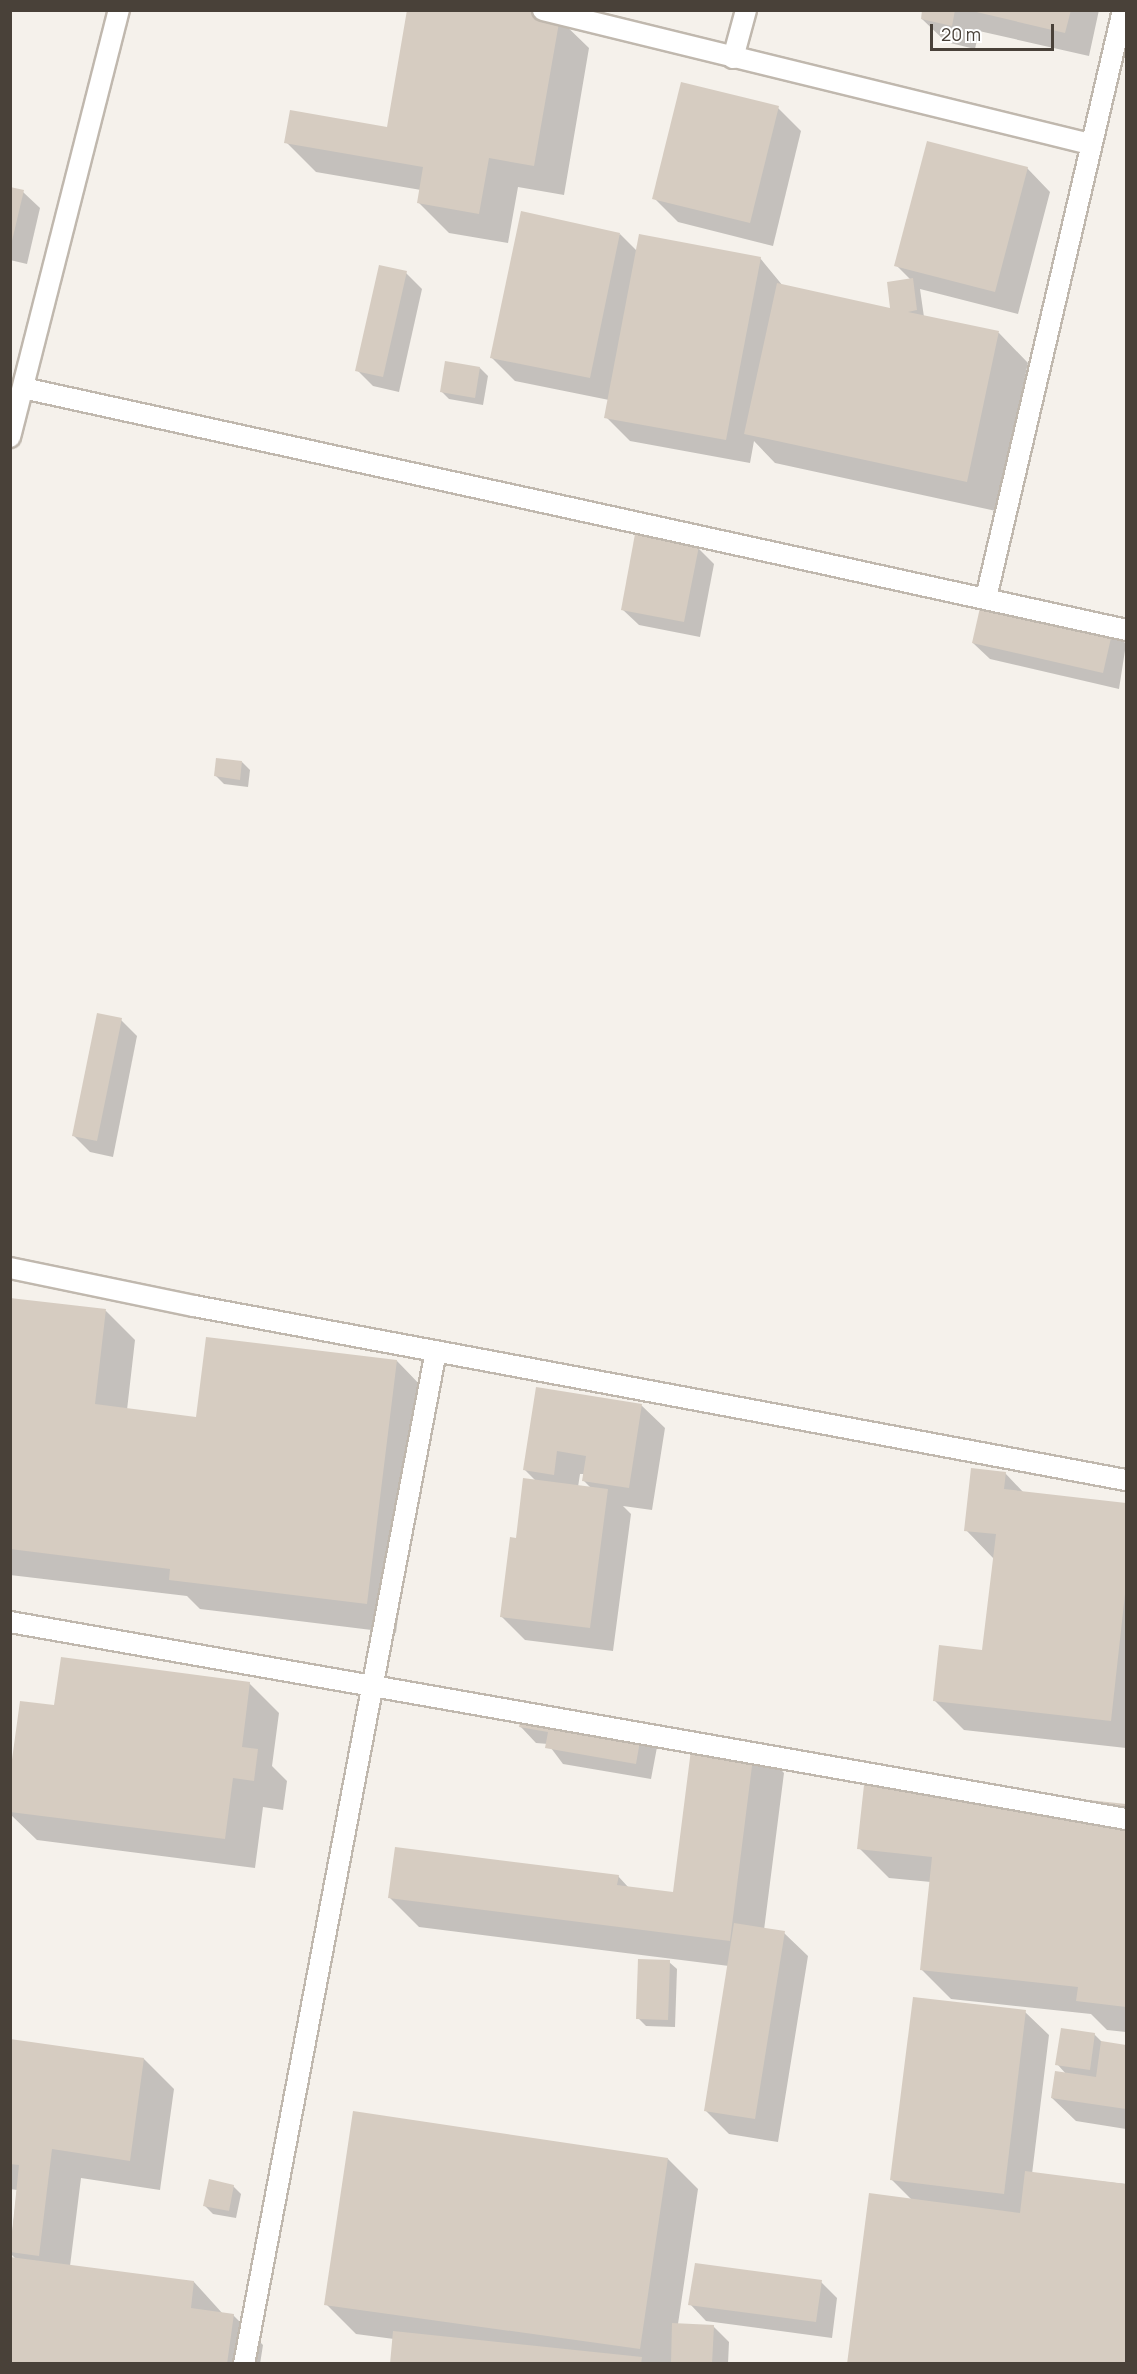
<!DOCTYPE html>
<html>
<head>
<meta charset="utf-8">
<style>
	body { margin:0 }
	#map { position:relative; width:1137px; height:2374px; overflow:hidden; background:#f5f1eb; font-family:Manrope,sans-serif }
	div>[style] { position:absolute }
	.shadow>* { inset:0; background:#0003 }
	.building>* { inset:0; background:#d6ccc1 }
	.roads { filter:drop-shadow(2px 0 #c0b8ae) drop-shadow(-2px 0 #c0b8ae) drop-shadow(0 2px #c0b8ae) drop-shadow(0 -2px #c0b8ae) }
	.lane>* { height:20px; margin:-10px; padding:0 10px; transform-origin:10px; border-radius:10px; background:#fff }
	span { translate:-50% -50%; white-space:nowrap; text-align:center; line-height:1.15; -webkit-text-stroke:6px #fff; paint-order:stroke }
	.frame { position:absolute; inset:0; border:12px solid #494139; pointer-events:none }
	.scale { position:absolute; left:930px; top:24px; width:124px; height:27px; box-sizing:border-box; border:3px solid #494139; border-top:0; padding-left:8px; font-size:18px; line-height:21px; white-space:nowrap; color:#494139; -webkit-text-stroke:4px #fff; paint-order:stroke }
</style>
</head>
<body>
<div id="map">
	<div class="shadow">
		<div style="clip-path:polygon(924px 10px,1099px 10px,1089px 56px,979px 31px,975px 49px,946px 42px,922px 19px)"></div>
		<div style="clip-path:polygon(559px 19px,589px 48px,564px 195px,518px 187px,508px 243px,449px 233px,419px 203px,421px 190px,316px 172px,286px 142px,388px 128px)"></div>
		<div style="clip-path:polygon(778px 108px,801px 131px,773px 246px,678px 222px,654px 198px)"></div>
		<div style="clip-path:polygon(1027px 168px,1050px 192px,1018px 314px,920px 289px,924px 317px,999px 333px,1028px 363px,996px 511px,775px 463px,754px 441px,750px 463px,630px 441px,606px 417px,609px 400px,515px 381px,491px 357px,620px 234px,638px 252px,760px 258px,783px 286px,892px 310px,911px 280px,896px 265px)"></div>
		<div style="clip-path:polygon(10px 189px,23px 192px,40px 208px,27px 264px,10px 260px)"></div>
		<div style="clip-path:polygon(406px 273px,422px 289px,399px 392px,373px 386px,357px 370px)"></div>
		<div style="clip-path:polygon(480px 368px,488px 376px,483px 405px,449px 399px,441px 391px)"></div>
		<div style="clip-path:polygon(698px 548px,714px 564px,700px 637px,639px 625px,622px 609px)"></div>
		<div style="clip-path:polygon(1113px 630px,1126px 644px,1119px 689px,990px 659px,973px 643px)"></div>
		<div style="clip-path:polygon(242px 762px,250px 770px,248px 787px,224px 784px,216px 776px)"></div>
		<div style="clip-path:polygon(121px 1020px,137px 1036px,113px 1157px,90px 1152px,74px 1136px)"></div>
		<div style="clip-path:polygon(10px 1299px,106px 1311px,135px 1340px,127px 1410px,198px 1419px,397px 1361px,426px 1391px,396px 1633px,200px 1609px,187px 1596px,10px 1575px)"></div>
		<div style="clip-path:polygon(evenodd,537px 1389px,641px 1405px,665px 1428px,652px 1510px,623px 1506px,631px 1514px,613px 1651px,525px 1640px,501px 1616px,517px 1539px,536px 1481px,525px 1470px,537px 1389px,580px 1474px,584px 1474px,583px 1480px,591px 1488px,578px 1487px,580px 1474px)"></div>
		<div style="clip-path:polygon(1005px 1473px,1024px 1493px,1126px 1504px,1126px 1748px,964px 1730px,934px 1700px,984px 1652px,994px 1559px,966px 1530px)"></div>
		<div style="clip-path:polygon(249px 1683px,279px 1713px,272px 1766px,287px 1781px,283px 1810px,263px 1807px,255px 1868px,37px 1840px,10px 1814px,10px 1785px,55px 1707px)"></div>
		<div style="clip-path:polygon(520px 1726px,658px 1742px,651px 1779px,563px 1764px,548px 1744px,536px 1743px)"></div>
		<div style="clip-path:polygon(755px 1743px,784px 1773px,764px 1930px,784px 1933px,808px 1956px,778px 2142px,729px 2134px,706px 2111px,729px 1966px,419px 1927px,390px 1898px,618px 1876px,629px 1888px,675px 1894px)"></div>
		<div style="clip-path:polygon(867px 1777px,1126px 1805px,1126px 2032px,1107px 2030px,1091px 2014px,951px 1999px,921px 1969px,931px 1882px,889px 1878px,859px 1848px)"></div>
		<div style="clip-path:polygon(669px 1962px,677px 1969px,675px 2027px,646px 2026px,638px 2018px)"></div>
		<div style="clip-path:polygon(1025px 2012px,1049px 2035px,1032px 2174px,1126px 2184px,1126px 2364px,849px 2364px,913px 2201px,892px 2180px)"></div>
		<div style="clip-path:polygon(1094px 2034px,1103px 2043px,1126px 2046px,1126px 2129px,1076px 2121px,1052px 2098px,1067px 2075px,1057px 2064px)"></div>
		<div style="clip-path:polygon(10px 2041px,144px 2059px,174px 2089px,160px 2190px,81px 2178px,70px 2266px,194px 2282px,223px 2314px,233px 2315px,263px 2345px,260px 2364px,10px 2364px,17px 2260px,10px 2253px,17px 2190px,10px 2189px)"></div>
		<div style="clip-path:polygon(668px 2159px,698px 2189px,678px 2324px,713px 2326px,729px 2342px,728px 2364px,391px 2364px,394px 2339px,356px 2334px,326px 2304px)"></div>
		<div style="clip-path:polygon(233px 2186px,241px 2194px,236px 2218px,213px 2214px,205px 2206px)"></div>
		<div style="clip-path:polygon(821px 2282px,837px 2298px,832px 2338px,706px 2321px,690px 2304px)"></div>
	</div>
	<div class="building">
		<div style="clip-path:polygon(407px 10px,521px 10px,560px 17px,534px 166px,489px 158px,479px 214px,417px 203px,423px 167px,284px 143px,290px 110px,387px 127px)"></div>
		<div style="clip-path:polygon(922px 10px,955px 10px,952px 26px,921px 19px)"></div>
		<div style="clip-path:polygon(968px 10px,1071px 10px,1065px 33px)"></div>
		<div style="clip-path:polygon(681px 82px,779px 106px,750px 223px,652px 199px)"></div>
		<div style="clip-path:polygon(927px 141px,1028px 167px,995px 292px,894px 266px)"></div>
		<div style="clip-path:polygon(10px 187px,24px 190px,11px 245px,10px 245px)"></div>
		<div style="clip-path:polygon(521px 211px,620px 233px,590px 378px,490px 358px)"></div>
		<div style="clip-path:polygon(639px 234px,761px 257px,726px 440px,604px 418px)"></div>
		<div style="clip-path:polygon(379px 265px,407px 271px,383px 377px,355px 371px)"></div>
		<div style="clip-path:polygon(913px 278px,917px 310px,908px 312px,999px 331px,967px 482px,744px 434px,777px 283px,890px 308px,887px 282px)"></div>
		<div style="clip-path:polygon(445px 361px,480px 367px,475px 398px,440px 392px)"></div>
		<div style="clip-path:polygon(635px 534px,699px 546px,684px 622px,621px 610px)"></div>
		<div style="clip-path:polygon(982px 599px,1113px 629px,1103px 673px,972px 643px)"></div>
		<div style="clip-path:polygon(216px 758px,242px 761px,240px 780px,214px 776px)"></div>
		<div style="clip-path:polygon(97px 1013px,122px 1018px,97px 1141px,72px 1136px)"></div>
		<div style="clip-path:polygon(10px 1298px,106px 1309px,95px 1404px,196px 1417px,206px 1337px,397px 1360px,367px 1604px,169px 1580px,170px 1569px,10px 1549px)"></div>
		<div style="clip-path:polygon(536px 1387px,642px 1404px,629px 1488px,582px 1481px,586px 1456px,557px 1451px,554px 1475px,523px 1470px)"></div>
		<div style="clip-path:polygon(971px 1468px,1006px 1472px,1004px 1489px,1126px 1503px,1126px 1585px,1111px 1721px,933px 1701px,939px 1645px,982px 1650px,996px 1534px,964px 1531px)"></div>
		<div style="clip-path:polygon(523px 1478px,608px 1489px,590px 1628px,500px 1617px,510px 1537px,516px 1538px)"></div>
		<div style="clip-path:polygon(61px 1657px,250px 1682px,242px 1747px,258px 1749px,254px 1781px,233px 1778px,225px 1839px,10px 1812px,10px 1774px,20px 1701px,54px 1705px)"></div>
		<div style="clip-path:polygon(523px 1703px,643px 1724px,636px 1764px,545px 1748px,548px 1732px,519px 1727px)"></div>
		<div style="clip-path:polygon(693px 1734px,755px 1742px,730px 1941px,388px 1898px,395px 1847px,619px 1875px,617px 1885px,673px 1892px)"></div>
		<div style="clip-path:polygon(865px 1776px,1126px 1804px,1126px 2007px,1076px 2001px,1078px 1987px,920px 1970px,932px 1857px,857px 1849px)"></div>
		<div style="clip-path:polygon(734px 1923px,785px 1931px,755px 2119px,704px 2111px)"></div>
		<div style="clip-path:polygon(638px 1959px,670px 1960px,668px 2020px,636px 2019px)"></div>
		<div style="clip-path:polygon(913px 1997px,1026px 2010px,1004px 2194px,890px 2180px)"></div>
		<div style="clip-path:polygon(1061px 2028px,1095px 2033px,1090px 2070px,1055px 2065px)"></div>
		<div style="clip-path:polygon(10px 2039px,144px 2058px,130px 2161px,52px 2149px,39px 2256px,10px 2252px,19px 2165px,10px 2164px)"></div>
		<div style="clip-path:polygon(1101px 2041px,1126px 2045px,1126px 2109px,1051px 2098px,1055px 2071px,1096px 2077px)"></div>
		<div style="clip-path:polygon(353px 2111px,668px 2158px,640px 2349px,324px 2305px)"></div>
		<div style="clip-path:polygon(1025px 2171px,1126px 2184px,1126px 2364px,847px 2364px,869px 2193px,1020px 2213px)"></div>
		<div style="clip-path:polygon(209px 2179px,234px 2185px,229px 2211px,203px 2206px)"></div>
		<div style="clip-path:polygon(10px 2257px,194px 2281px,191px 2308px,234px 2314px,227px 2364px,10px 2364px)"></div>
		<div style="clip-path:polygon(695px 2263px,822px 2280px,816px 2322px,688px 2305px)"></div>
		<div style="clip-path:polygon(672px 2323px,714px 2325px,712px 2364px,671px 2364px)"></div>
		<div style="clip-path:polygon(393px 2331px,642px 2357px,641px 2364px,390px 2364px)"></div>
	</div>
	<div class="roads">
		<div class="lane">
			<div style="left:543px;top:10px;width:563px;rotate:13.76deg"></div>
			<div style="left:733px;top:58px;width:50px;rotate:-74.8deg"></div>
			<div style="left:23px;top:388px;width:1129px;rotate:12.37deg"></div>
			<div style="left:10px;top:437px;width:441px;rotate:-75.7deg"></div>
			<div style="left:986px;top:598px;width:604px;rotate:-76.88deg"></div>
			<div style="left:10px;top:1268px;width:188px;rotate:11.7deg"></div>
			<div style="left:194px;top:1306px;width:948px;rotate:10.58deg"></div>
			<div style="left:10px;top:1622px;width:1133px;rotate:10.01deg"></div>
			<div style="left:244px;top:2364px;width:1031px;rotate:-79.27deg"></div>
		</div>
	</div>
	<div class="frame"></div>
	<div class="scale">20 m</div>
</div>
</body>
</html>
